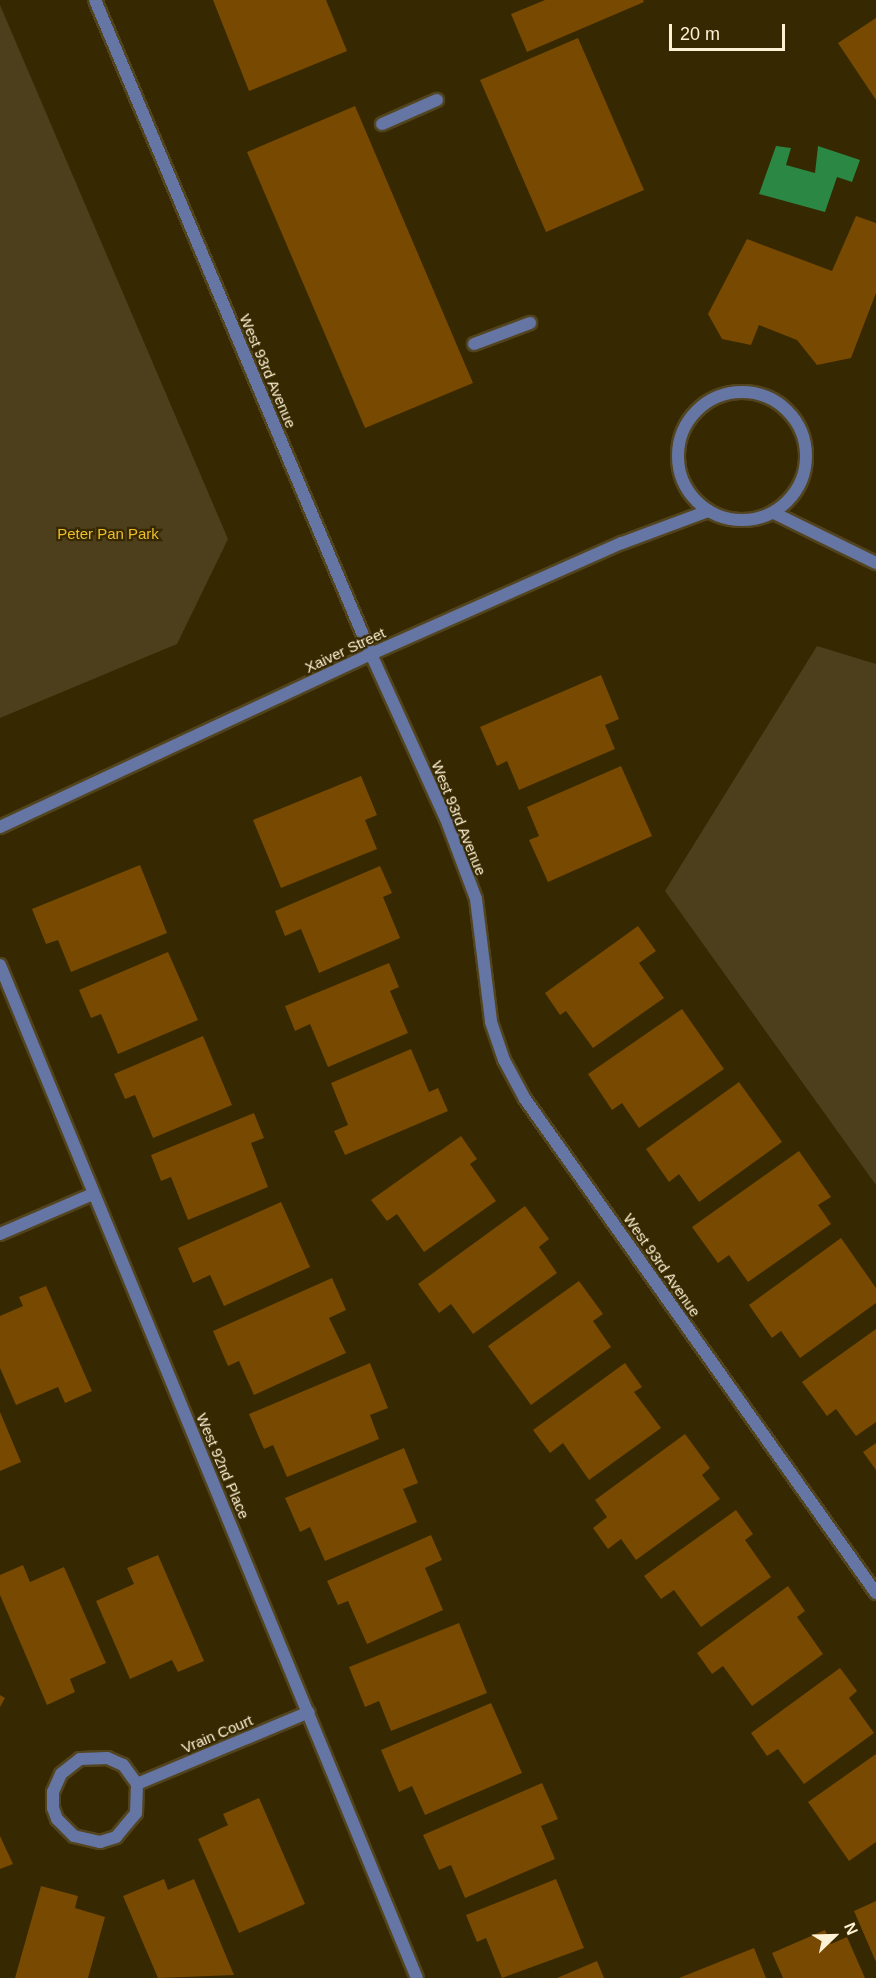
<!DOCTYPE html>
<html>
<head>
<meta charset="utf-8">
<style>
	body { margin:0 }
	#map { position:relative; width:876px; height:1978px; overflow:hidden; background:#362800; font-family:Arial,sans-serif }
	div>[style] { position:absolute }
	.green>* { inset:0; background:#4d3f1b }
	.water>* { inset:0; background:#2a8744 }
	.building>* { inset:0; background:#784900 }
	.roads { filter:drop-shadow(2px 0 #52441e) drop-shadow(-2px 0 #52441e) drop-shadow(0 2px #52441e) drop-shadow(0 -2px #52441e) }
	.lane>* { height:12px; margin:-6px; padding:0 6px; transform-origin:6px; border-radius:6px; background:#6575a4 }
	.lane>.ring { margin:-6px; padding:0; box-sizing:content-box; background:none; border:12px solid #6575a4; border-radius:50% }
	.street>* { height:12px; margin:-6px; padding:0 6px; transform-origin:6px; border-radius:6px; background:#6575a4 }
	span { translate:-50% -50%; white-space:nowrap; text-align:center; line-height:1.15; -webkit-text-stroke:4.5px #362800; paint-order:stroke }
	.street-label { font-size:15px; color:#fdf2d5 }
	.park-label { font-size:15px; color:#eebe2c }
	.north { position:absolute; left:804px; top:1906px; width:60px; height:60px; -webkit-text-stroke:4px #362800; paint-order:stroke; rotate:67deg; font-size:16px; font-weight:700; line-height:24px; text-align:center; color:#fdf2d5 }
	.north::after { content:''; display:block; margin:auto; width:21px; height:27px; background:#fdf2d5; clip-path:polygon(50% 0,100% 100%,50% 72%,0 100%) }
	.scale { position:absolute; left:669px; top:24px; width:116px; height:27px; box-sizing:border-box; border:3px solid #fdf2d5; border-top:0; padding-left:8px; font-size:18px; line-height:21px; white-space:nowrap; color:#fdf2d5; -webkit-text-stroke:4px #362800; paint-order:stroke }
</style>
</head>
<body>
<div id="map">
	<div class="green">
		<div style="clip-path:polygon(0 5px,228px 539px,177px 644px,0 718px)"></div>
		<div style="clip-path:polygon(817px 646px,876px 664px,876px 1185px,665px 891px)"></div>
	</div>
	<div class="water">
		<div style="clip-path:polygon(776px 146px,791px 148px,786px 165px,815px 173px,818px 146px,860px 160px,852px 182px,837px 177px,825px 212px,759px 194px)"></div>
	</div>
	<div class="building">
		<div style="clip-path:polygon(213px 0,326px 0,347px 51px,249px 91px)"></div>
		<div style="clip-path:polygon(545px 0,643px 0,644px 2px,527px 52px,511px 14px)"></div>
		<div style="clip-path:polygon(876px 18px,876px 100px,838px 43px)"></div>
		<div style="clip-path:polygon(578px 38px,644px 190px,546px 232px,480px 80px)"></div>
		<div style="clip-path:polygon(355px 106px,473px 383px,365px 428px,247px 152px)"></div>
		<div style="clip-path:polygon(856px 216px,876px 223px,876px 293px,851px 358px,817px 365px,797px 340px,759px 325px,751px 345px,722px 339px,708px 314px,747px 239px,832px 271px)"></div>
		<div style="clip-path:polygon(601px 675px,619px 719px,605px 725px,615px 749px,519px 790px,507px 761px,497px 766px,480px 727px)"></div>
		<div style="clip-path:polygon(621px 766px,652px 836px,548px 882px,529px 840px,539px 836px,527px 807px)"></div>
		<div style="clip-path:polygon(361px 776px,377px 815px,365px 820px,377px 849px,281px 888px,253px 820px)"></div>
		<div style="clip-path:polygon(140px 865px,167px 933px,71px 972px,58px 940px,46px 944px,32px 909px)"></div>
		<div style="clip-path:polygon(380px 866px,392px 893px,383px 897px,400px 938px,319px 973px,301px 929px,285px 936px,275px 911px)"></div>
		<div style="clip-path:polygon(638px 926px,656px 951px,639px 963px,664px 998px,593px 1048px,566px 1011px,560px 1015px,545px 993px)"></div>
		<div style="clip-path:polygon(168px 952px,198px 1020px,118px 1054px,101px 1014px,91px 1018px,79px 990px)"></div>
		<div style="clip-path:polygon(389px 963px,399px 987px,390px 991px,408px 1033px,328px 1067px,310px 1024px,295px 1031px,285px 1006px)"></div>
		<div style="clip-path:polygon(682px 1009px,724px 1069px,639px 1128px,622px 1103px,612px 1110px,588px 1074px)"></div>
		<div style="clip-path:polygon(203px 1036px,232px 1105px,153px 1138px,135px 1095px,125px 1099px,114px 1074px)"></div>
		<div style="clip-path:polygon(411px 1049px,429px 1092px,438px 1088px,448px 1111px,345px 1155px,334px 1131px,348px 1125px,331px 1083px)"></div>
		<div style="clip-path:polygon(739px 1082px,782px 1142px,699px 1202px,679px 1174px,669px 1182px,646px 1149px)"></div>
		<div style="clip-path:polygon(254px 1113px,264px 1138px,251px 1143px,268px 1187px,188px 1220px,171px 1177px,161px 1181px,151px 1155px)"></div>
		<div style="clip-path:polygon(461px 1136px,477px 1159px,470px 1164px,496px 1201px,424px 1252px,397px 1214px,387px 1221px,371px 1200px)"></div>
		<div style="clip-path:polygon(799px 1151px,831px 1197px,818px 1205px,831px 1224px,748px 1282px,729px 1255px,718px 1263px,692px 1227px)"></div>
		<div style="clip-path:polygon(281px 1202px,310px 1267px,224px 1306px,210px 1275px,193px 1283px,178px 1248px)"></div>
		<div style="clip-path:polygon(525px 1206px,549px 1239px,539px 1247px,557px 1273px,473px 1334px,451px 1304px,439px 1313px,418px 1284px)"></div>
		<div style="clip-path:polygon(841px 1238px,876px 1288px,876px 1303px,800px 1358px,781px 1331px,772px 1338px,749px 1305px)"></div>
		<div style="clip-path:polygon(332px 1278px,346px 1310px,329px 1318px,346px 1353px,254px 1395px,239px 1361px,228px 1366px,213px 1331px)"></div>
		<div style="clip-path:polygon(579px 1281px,603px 1314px,593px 1321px,611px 1347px,531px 1405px,488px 1346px)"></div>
		<div style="clip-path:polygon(46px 1286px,92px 1391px,65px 1403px,58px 1387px,16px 1405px,0 1368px,0 1316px,23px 1306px,19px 1297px)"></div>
		<div style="clip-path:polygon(876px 1329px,876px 1422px,856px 1436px,836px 1409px,827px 1416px,802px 1382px)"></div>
		<div style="clip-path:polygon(370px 1363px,388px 1408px,370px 1415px,379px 1439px,287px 1477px,273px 1445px,264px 1449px,249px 1414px)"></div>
		<div style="clip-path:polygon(625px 1363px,642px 1387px,634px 1392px,661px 1428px,589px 1480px,563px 1443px,550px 1453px,533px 1430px)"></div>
		<div style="clip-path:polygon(0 1412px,21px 1462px,0 1471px)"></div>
		<div style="clip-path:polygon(685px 1434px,710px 1468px,702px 1475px,720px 1499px,636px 1560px,621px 1539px,608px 1549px,593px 1528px,607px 1517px,595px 1500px)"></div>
		<div style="clip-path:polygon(876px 1443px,876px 1470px,863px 1452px)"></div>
		<div style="clip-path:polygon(404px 1448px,418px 1483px,403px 1489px,417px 1522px,325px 1561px,310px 1527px,300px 1532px,285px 1498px)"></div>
		<div style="clip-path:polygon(736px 1510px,753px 1534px,745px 1540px,771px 1577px,701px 1627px,674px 1590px,661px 1599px,644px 1576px)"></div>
		<div style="clip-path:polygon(431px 1535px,442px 1560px,425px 1568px,443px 1610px,367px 1644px,348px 1601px,338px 1605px,327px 1581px)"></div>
		<div style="clip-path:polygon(158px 1555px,204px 1661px,178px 1672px,172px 1660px,130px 1679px,96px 1601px,134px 1584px,127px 1568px)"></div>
		<div style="clip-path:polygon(23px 1565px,30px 1582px,64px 1567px,106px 1663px,70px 1679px,75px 1692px,47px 1705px,0 1595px,0 1575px)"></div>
		<div style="clip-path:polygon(788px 1586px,805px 1611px,797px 1617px,823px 1654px,752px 1706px,723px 1666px,712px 1674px,697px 1653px)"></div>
		<div style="clip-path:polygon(459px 1623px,487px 1693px,391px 1731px,379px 1701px,365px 1707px,349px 1667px)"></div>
		<div style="clip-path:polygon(840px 1668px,857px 1691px,849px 1698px,874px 1733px,804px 1784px,778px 1749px,767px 1756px,751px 1733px)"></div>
		<div style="clip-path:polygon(0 1695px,5px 1698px,0 1707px)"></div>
		<div style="clip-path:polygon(491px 1703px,522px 1773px,425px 1815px,412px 1786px,399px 1792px,381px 1750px)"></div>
		<div style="clip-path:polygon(876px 1754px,876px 1842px,849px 1861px,808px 1802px)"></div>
		<div style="clip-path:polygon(542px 1783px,558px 1819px,541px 1826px,555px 1859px,465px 1898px,451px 1865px,439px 1870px,423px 1835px)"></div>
		<div style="clip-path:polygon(259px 1798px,305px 1904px,239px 1933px,198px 1839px,228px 1825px,223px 1814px)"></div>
		<div style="clip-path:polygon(0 1836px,13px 1864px,0 1869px)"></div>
		<div style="clip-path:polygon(164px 1879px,168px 1890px,194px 1879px,234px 1975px,158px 1978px,123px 1896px)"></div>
		<div style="clip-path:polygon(556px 1879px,584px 1948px,502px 1978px,486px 1938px,477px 1942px,466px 1915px)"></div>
		<div style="clip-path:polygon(41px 1886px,78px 1896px,75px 1908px,105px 1917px,88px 1978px,15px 1978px)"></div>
		<div style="clip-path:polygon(876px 1901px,876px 1962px,854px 1911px)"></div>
		<div style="clip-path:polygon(825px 1930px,831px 1944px,847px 1937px,865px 1978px,783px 1978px,772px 1953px)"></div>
		<div style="clip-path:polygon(754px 1948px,766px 1978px,679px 1978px)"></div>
		<div style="clip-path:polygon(597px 1961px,604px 1978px,557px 1978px)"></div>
	</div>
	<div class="roads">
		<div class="lane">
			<div style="left:382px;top:124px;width:60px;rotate:-23.6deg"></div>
			<div style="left:474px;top:344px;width:60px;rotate:-20.6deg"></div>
			<div class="ring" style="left:678px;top:392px;width:116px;height:116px"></div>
			<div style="left:774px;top:513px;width:114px;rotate:26.1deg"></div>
		</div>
		<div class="street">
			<div style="left:95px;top:0;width:710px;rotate:67.12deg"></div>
			<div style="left:371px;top:654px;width:181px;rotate:65.6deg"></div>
			<div style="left:446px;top:819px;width:85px;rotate:69.4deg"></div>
			<div style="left:476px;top:899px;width:124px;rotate:83deg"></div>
			<div style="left:491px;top:1022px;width:40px;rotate:71.1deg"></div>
			<div style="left:504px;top:1060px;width:44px;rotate:61.7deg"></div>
			<div style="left:525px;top:1099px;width:606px;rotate:54.61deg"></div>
			<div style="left:0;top:827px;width:409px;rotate:-25deg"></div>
			<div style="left:371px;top:654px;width:274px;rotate:-23.9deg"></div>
			<div style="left:622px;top:543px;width:92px;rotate:-20.4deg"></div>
			<div style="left:0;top:965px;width:1095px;rotate:67.63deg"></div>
			<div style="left:0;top:1234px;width:101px;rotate:-23.3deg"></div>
			<div style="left:137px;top:1784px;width:24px;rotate:-126deg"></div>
			<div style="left:123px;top:1765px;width:17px;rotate:-156deg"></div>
			<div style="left:107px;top:1758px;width:27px;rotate:178deg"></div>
			<div style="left:80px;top:1759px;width:24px;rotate:142deg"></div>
			<div style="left:61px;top:1774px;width:20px;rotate:114deg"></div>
			<div style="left:53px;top:1792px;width:16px;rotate:90deg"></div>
			<div style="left:53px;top:1808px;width:12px;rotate:70deg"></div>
			<div style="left:57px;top:1819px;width:24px;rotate:45deg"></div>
			<div style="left:74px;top:1836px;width:27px;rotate:13deg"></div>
			<div style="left:100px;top:1842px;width:17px;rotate:-17deg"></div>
			<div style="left:116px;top:1837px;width:31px;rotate:-50deg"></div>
			<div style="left:136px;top:1813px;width:29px;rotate:-88deg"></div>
			<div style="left:137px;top:1784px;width:186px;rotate:-22.7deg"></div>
		</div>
	</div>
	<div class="street-label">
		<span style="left:268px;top:371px;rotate:67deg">West 93rd Avenue</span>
		<span style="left:345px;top:650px;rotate:-25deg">Xaiver Street</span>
		<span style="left:459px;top:818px;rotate:68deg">West 93rd Avenue</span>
		<span style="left:662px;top:1265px;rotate:55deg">West 93rd Avenue</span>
		<span style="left:223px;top:1466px;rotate:67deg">West 92nd Place</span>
		<span style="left:217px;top:1734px;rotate:-23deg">Vrain Court</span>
	</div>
	<div class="park-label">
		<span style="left:108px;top:534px">Peter Pan Park</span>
	</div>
	<div class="north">N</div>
	<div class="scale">20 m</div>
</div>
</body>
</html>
